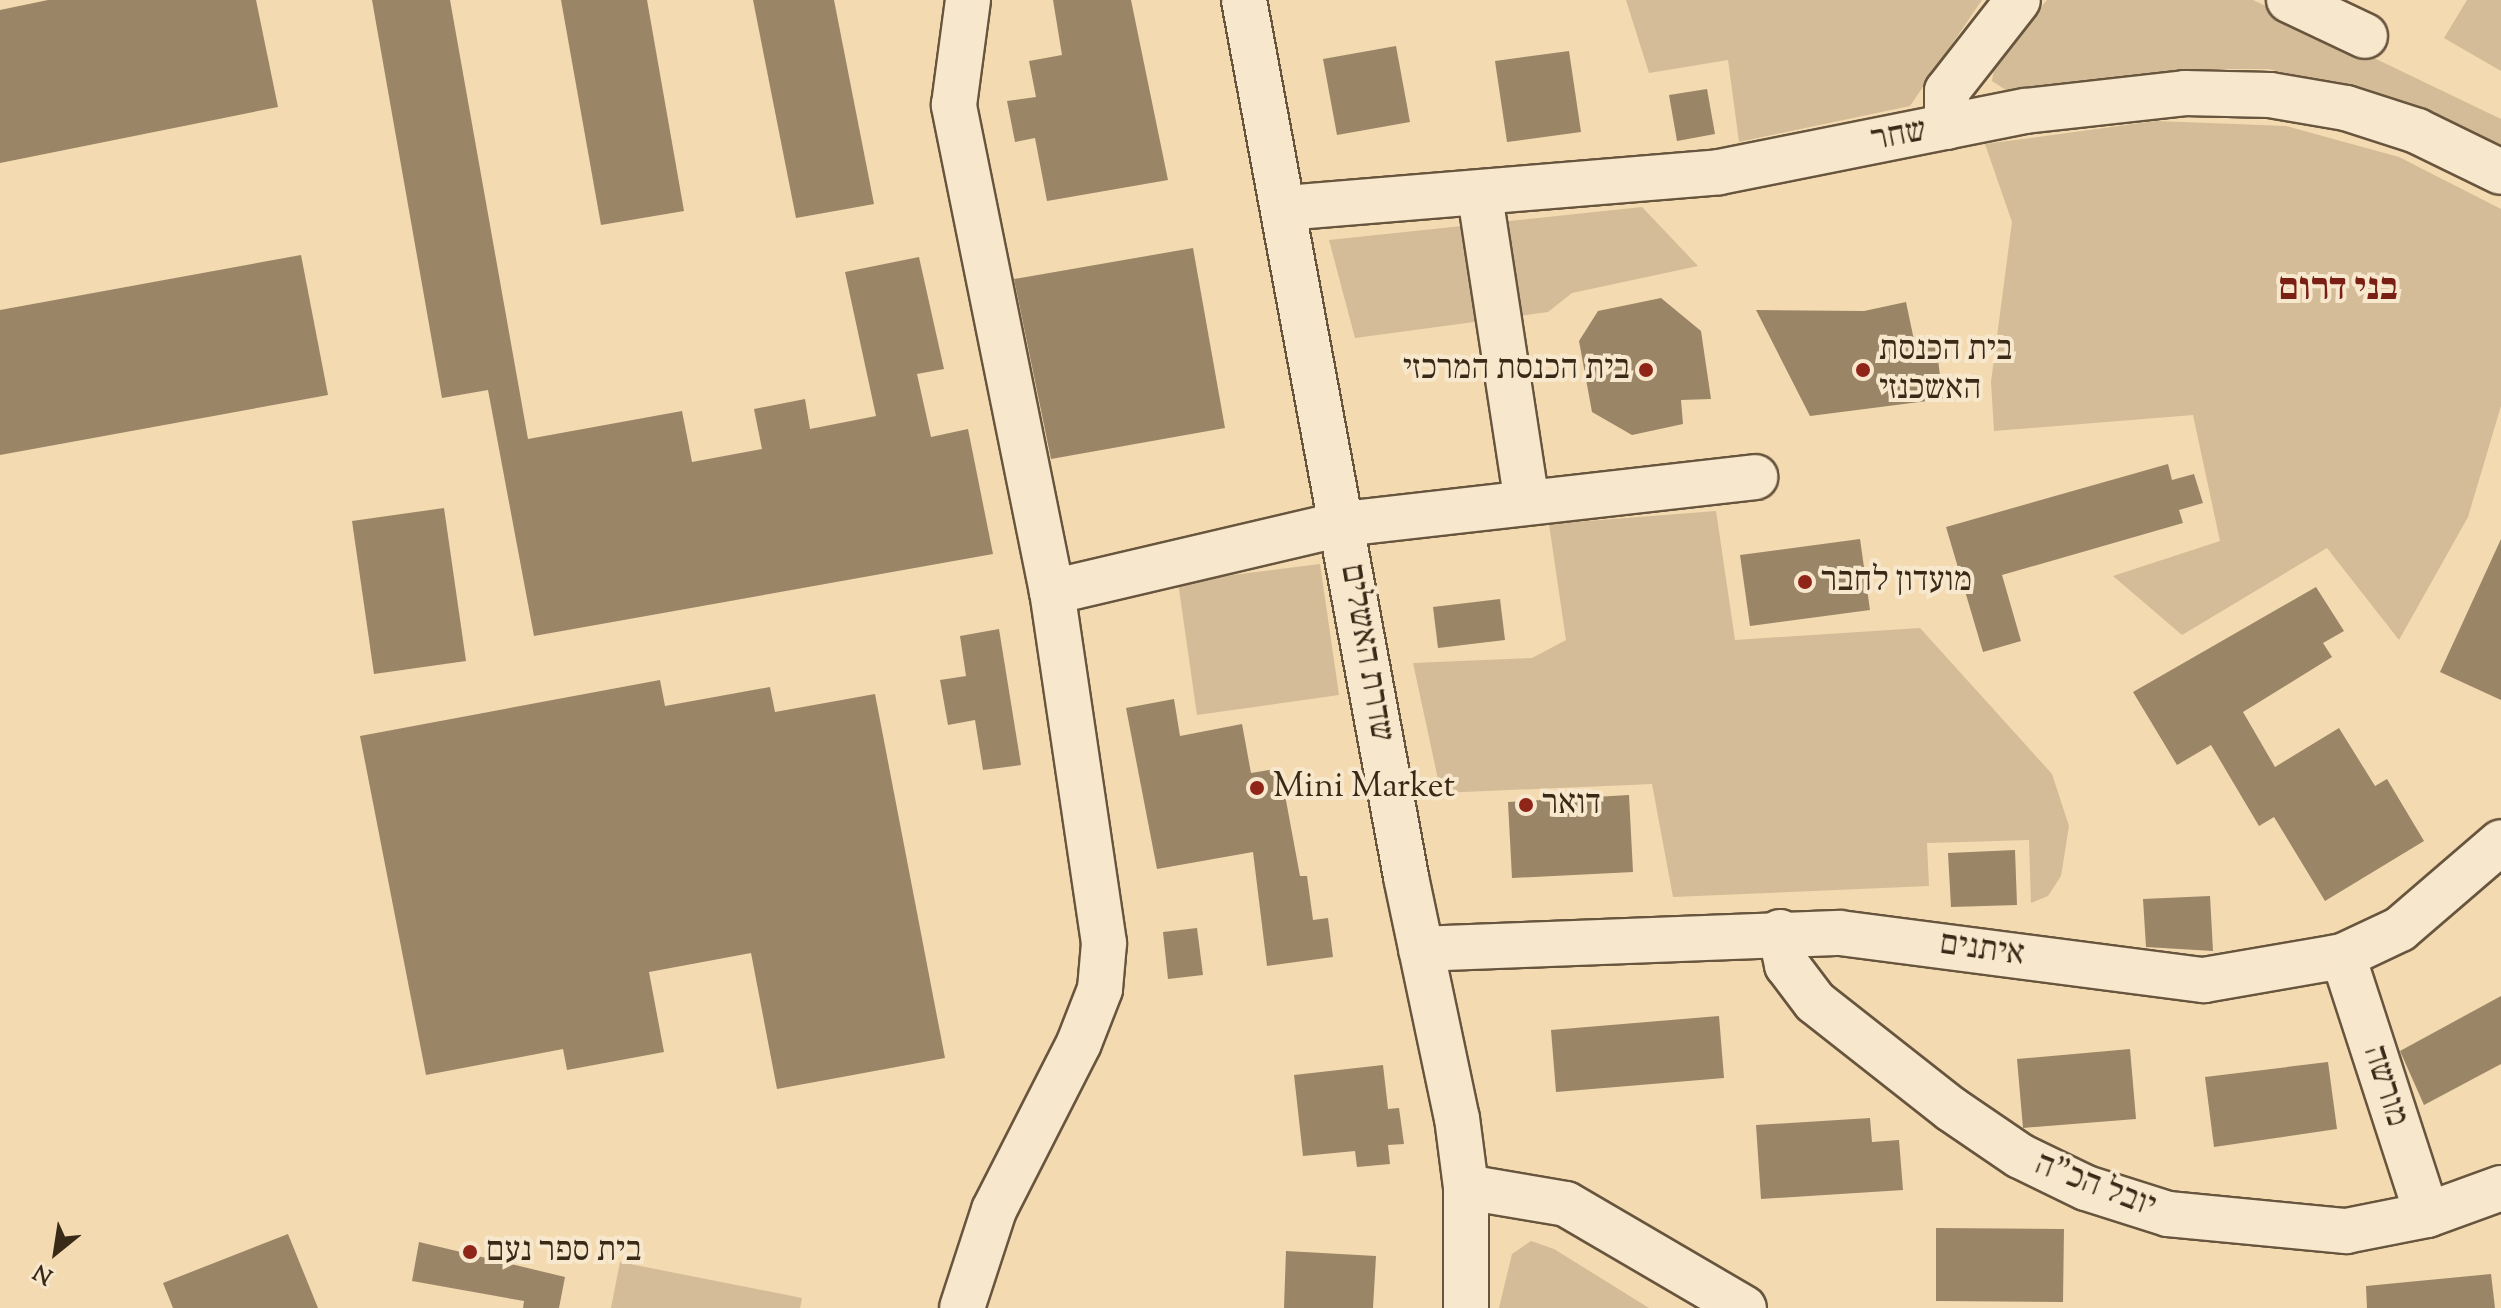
<!DOCTYPE html>
<html>
<head>
<meta charset="utf-8">
<style>
	body { margin:0 }
	#map { position:relative; width:2501px; height:1308px; overflow:hidden; background:#f3dab1; font-family:"Sorts Mill Goudy","Frank Ruhl Libre",serif }
	div>[style] { position:absolute }
	.green>* { inset:0; background:#d3bc97 }
	.building>* { inset:0; background:#9a8567 }
	.roads { filter:drop-shadow(2px 0 #68553e) drop-shadow(-2px 0 #68553e) drop-shadow(0 2px #68553e) drop-shadow(0 -2px #68553e) }
	.minor>* { height:44px; margin:-22px; padding:0 22px; transform-origin:22px; border-radius:22px; background:#f7e7cc }
	.dots>* { width:22px; height:22px; translate:-50% -50%; box-sizing:border-box; border:4px solid #f7e7cc; border-radius:50% }
	span { translate:-50% -50%; white-space:nowrap; text-align:center; line-height:1.15; -webkit-text-stroke:8px #f7e7cc; paint-order:stroke }
	.street-label { font-size:34px; color:#392917 }
	.poi-label { font-size:34px; color:#392917 }
	.left { translate:0 -50%; text-align:left }
	.right { translate:-100% -50%; text-align:right }
	.quarter-label { font-size:38px; color:#7a1f14; font-weight:700 }
	.north { position:absolute; left:16px; top:1212px; width:80px; height:80px; -webkit-text-stroke:6px #f7e7cc; paint-order:stroke; rotate:210deg; font-size:22px; font-weight:700; line-height:32px; text-align:center; color:#392917 }
	.north::after { content:''; display:block; margin:auto; width:28px; height:36px; background:#392917; clip-path:polygon(50% 0,100% 100%,50% 72%,0 100%) }
</style>
</head>
<body>
<div id="map">
	<div class="green">
		<div style="clip-path:polygon(1626px 0,1982px 0,1910px 106px,1739px 142px,1728px 60px,1649px 73px)"></div>
		<div style="clip-path:polygon(2047px 0,2253px 0,2501px 119px,2501px 148px,2387px 96px,2268px 69px,2189px 69px,2009px 92px,1992px 81px,1995px 62px)"></div>
		<div style="clip-path:polygon(2467px 0,2501px 0,2501px 71px,2444px 38px)"></div>
		<div style="clip-path:polygon(2156px 121px,2286px 126px,2399px 157px,2501px 209px,2501px 406px,2468px 517px,2399px 640px,2327px 548px,2182px 635px,2113px 576px,2220px 541px,2193px 415px,1994px 431px,1991px 382px,2012px 222px,1985px 144px)"></div>
		<div style="clip-path:polygon(1642px 207px,1698px 266px,1572px 293px,1548px 312px,1355px 338px,1329px 240px)"></div>
		<div style="clip-path:polygon(1716px 511px,1735px 640px,1920px 628px,2052px 774px,2069px 826px,2061px 876px,2048px 896px,2031px 903px,2029px 840px,1927px 843px,1929px 886px,1673px 897px,1652px 784px,1441px 793px,1413px 663px,1532px 658px,1566px 640px,1549px 524px)"></div>
		<div style="clip-path:polygon(1320px 564px,1339px 695px,1197px 715px,1178px 582px)"></div>
		<div style="clip-path:polygon(1531px 1241px,1554px 1249px,1649px 1308px,1499px 1308px,1512px 1254px)"></div>
		<div style="clip-path:polygon(620px 1262px,802px 1298px,800px 1308px,611px 1308px)"></div>
	</div>
	<div class="building">
		<div style="clip-path:polygon(48px 0,256px 0,278px 107px,0 163px,0 10px)"></div>
		<div style="clip-path:polygon(372px 0,450px 0,528px 439px,682px 411px,692px 462px,762px 449px,754px 409px,805px 399px,810px 429px,876px 416px,845px 272px,919px 257px,944px 369px,917px 374px,931px 437px,968px 429px,993px 554px,534px 636px,488px 390px,442px 398px)"></div>
		<div style="clip-path:polygon(561px 0,647px 0,684px 211px,601px 225px)"></div>
		<div style="clip-path:polygon(753px 0,834px 0,874px 204px,796px 218px)"></div>
		<div style="clip-path:polygon(1053px 0,1131px 0,1168px 180px,1047px 201px,1035px 138px,1015px 142px,1007px 101px,1036px 97px,1029px 61px,1062px 55px)"></div>
		<div style="clip-path:polygon(1396px 46px,1410px 122px,1337px 135px,1323px 59px)"></div>
		<div style="clip-path:polygon(1569px 51px,1581px 132px,1507px 142px,1495px 61px)"></div>
		<div style="clip-path:polygon(1707px 89px,1715px 134px,1677px 141px,1669px 95px)"></div>
		<div style="clip-path:polygon(1193px 248px,1225px 428px,1051px 459px,1014px 279px)"></div>
		<div style="clip-path:polygon(301px 255px,328px 395px,0 455px,0 310px)"></div>
		<div style="clip-path:polygon(1661px 298px,1701px 331px,1711px 399px,1681px 400px,1683px 424px,1632px 435px,1592px 412px,1579px 341px,1598px 311px)"></div>
		<div style="clip-path:polygon(1906px 302px,1914px 340px,1935px 336px,1943px 399px,1810px 416px,1756px 310px,1864px 311px)"></div>
		<div style="clip-path:polygon(2168px 464px,2172px 480px,2194px 474px,2203px 503px,2179px 510px,2183px 523px,2002px 575px,2021px 641px,1983px 652px,1946px 527px)"></div>
		<div style="clip-path:polygon(444px 508px,466px 661px,374px 674px,352px 521px)"></div>
		<div style="clip-path:polygon(1860px 539px,1870px 610px,1750px 626px,1740px 555px)"></div>
		<div style="clip-path:polygon(2501px 539px,2501px 700px,2440px 672px)"></div>
		<div style="clip-path:polygon(2316px 587px,2344px 631px,2323px 643px,2332px 657px,2243px 712px,2275px 767px,2339px 728px,2375px 786px,2387px 779px,2424px 841px,2325px 901px,2274px 817px,2259px 826px,2211px 745px,2177px 765px,2133px 692px)"></div>
		<div style="clip-path:polygon(1500px 599px,1505px 640px,1438px 648px,1433px 607px)"></div>
		<div style="clip-path:polygon(999px 629px,1021px 765px,983px 770px,975px 720px,948px 725px,940px 680px,966px 676px,960px 636px)"></div>
		<div style="clip-path:polygon(660px 680px,665px 706px,770px 687px,775px 712px,875px 694px,945px 1058px,777px 1089px,751px 953px,649px 972px,664px 1052px,567px 1070px,563px 1049px,426px 1075px,360px 736px)"></div>
		<div style="clip-path:polygon(1174px 699px,1180px 736px,1242px 724px,1251px 773px,1280px 768px,1300px 876px,1307px 876px,1313px 920px,1328px 918px,1333px 957px,1267px 966px,1253px 852px,1157px 869px,1126px 708px)"></div>
		<div style="clip-path:polygon(1629px 795px,1633px 872px,1512px 878px,1508px 802px)"></div>
		<div style="clip-path:polygon(2015px 850px,2017px 905px,1951px 907px,1948px 853px)"></div>
		<div style="clip-path:polygon(2210px 896px,2213px 951px,2146px 947px,2143px 899px)"></div>
		<div style="clip-path:polygon(1197px 928px,1203px 975px,1168px 979px,1163px 932px)"></div>
		<div style="clip-path:polygon(2501px 996px,2501px 1064px,2424px 1105px,2400px 1051px)"></div>
		<div style="clip-path:polygon(1719px 1016px,1724px 1078px,1556px 1092px,1551px 1030px)"></div>
		<div style="clip-path:polygon(2130px 1049px,2136px 1119px,2023px 1128px,2017px 1059px)"></div>
		<div style="clip-path:polygon(2328px 1062px,2337px 1129px,2214px 1147px,2205px 1077px)"></div>
		<div style="clip-path:polygon(1383px 1065px,1388px 1109px,1399px 1108px,1404px 1144px,1388px 1145px,1390px 1164px,1357px 1167px,1355px 1151px,1303px 1156px,1294px 1075px)"></div>
		<div style="clip-path:polygon(1870px 1118px,1872px 1142px,1899px 1140px,1903px 1190px,1761px 1199px,1756px 1125px)"></div>
		<div style="clip-path:polygon(1936px 1228px,2064px 1229px,2063px 1302px,1936px 1301px)"></div>
		<div style="clip-path:polygon(288px 1234px,318px 1308px,173px 1308px,163px 1283px)"></div>
		<div style="clip-path:polygon(419px 1242px,565px 1277px,559px 1308px,523px 1308px,524px 1301px,412px 1281px)"></div>
		<div style="clip-path:polygon(1286px 1251px,1376px 1256px,1373px 1308px,1284px 1308px)"></div>
		<div style="clip-path:polygon(2491px 1274px,2495px 1308px,2367px 1308px,2366px 1286px)"></div>
	</div>
	<div class="roads">
		<div class="minor">
			<div style="left:1244px;top:0;width:892px;rotate:79.53deg"></div>
			<div style="left:1406px;top:877px;width:246px;rotate:78.1deg"></div>
			<div style="left:1457px;top:1118px;width:70px;rotate:82.6deg"></div>
			<div style="left:1466px;top:1187px;width:121px;rotate:90deg"></div>
			<div style="left:2289px;top:0;width:84px;rotate:25.3deg"></div>
			<div style="left:1947px;top:127px;width:36px;rotate:-90deg"></div>
			<div style="left:1947px;top:91px;width:115px;rotate:-52deg"></div>
			<div style="left:1480px;top:196px;width:310px;rotate:81.3deg"></div>
			<div style="left:1284px;top:208px;width:436px;rotate:-4.7deg"></div>
			<div style="left:1719px;top:172px;width:312px;rotate:-11.3deg"></div>
			<div style="left:2025px;top:111px;width:161px;rotate:-6.4deg"></div>
			<div style="left:2185px;top:93px;width:85px;rotate:1.3deg"></div>
			<div style="left:2270px;top:95px;width:77px;rotate:9.7deg"></div>
			<div style="left:2346px;top:108px;width:75px;rotate:17.9deg"></div>
			<div style="left:2417px;top:131px;width:93px;rotate:26deg"></div>
			<div style="left:1052px;top:592px;width:299px;rotate:-13.2deg"></div>
			<div style="left:1343px;top:524px;width:415px;rotate:-6.5deg"></div>
			<div style="left:1780px;top:932px;width:34px;rotate:78deg"></div>
			<div style="left:1787px;top:965px;width:46px;rotate:52.9deg"></div>
			<div style="left:1815px;top:1002px;width:173px;rotate:38.2deg"></div>
			<div style="left:1951px;top:1109px;width:83px;rotate:34.3deg"></div>
			<div style="left:2020px;top:1156px;width:73px;rotate:25.9deg"></div>
			<div style="left:2086px;top:1188px;width:86px;rotate:17.6deg"></div>
			<div style="left:2168px;top:1214px;width:179px;rotate:5.5deg"></div>
			<div style="left:2346px;top:1231px;width:83px;rotate:-11.2deg"></div>
			<div style="left:2427px;top:1215px;width:79px;rotate:-20deg"></div>
			<div style="left:1421px;top:949px;width:419px;rotate:-2.2deg"></div>
			<div style="left:1840px;top:933px;width:367px;rotate:7.4deg"></div>
			<div style="left:2204px;top:980px;width:141px;rotate:-9.8deg"></div>
			<div style="left:2343px;top:956px;width:63px;rotate:-25.3deg"></div>
			<div style="left:2400px;top:929px;width:133px;rotate:-40.7deg"></div>
			<div style="left:2343px;top:956px;width:272px;rotate:72deg"></div>
			<div style="left:1466px;top:1187px;width:101px;rotate:9.6deg"></div>
			<div style="left:1566px;top:1204px;width:206px;rotate:30.3deg"></div>
			<div style="left:962px;top:1308px;width:103px;rotate:-71.9deg"></div>
			<div style="left:994px;top:1210px;width:187px;rotate:-63deg"></div>
			<div style="left:1079px;top:1043px;width:58px;rotate:-68.7deg"></div>
			<div style="left:1100px;top:989px;width:46px;rotate:-85deg"></div>
			<div style="left:1104px;top:943px;width:355px;rotate:-98.4deg"></div>
			<div style="left:1052px;top:592px;width:497px;rotate:-101.4deg"></div>
			<div style="left:954px;top:105px;width:106px;rotate:-82.4deg"></div>
		</div>
	</div>
	<div class="dots">
		<div style="left:1646px;top:370px;background:#8f2418"></div>
		<div style="left:1863px;top:370px;background:#8f2418"></div>
		<div style="left:1805px;top:582px;background:#8f2418"></div>
		<div style="left:1257px;top:788px;background:#8f2418"></div>
		<div style="left:1526px;top:805px;background:#8f2418"></div>
		<div style="left:470px;top:1252px;background:#8f2418"></div>
	</div>
	<div class="street-label">
		<span style="left:1899px;top:136px;rotate:-11deg">שחר</span>
		<span style="left:1366px;top:653px;rotate:80deg">שדרת האשלים</span>
		<span style="left:1982px;top:950px;rotate:8deg">איתנים</span>
		<span style="left:2385px;top:1086px;rotate:72deg">מורשה</span>
		<span style="left:2095px;top:1186px;rotate:21deg">יובל הכ"ה</span>
	</div>
	<div class="poi-label">
		<span class="left" style="left:1879px;top:370px">בית הכנסת<br>האשכנזי</span>
		<span class="right" style="left:1630px;top:370px">בית הכנסת המרכזי</span>
		<span class="left" style="left:1821px;top:582px">מועדון לחבר</span>
		<span class="left" style="left:1273px;top:788px">Mini Market</span>
		<span class="left" style="left:1542px;top:805px">דואר</span>
		<span class="left" style="left:486px;top:1252px">בית ספר נעם</span>
	</div>
	<div class="quarter-label">
		<span style="left:2338px;top:291px">בני דרום</span>
	</div>
	<div class="north">N</div>
</div>
</body>
</html>
